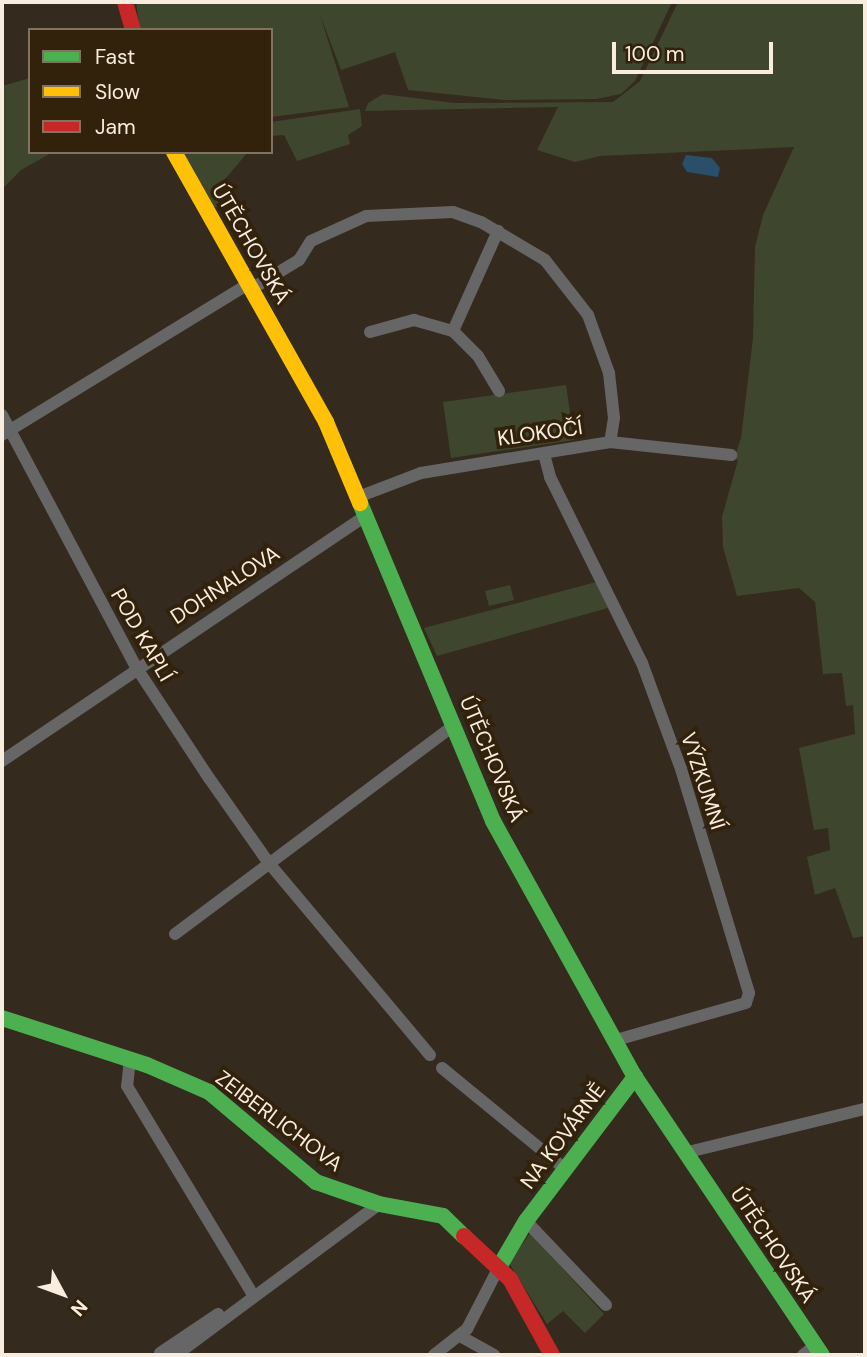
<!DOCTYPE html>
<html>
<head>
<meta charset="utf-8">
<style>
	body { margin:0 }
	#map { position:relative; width:867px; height:1357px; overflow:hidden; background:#342a1e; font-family:"DM Sans",sans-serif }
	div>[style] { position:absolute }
	.green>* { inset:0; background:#3e462e }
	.water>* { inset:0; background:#294f6b }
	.street>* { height:12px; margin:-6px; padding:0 6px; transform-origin:6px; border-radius:6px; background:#666667 }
	.fast>* { height:16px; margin:-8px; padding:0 8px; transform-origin:8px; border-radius:8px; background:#4caf50 }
	.slow>* { height:16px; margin:-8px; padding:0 8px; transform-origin:8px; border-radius:8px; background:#ffc107 }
	.jam>* { height:16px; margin:-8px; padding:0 8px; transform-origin:8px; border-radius:8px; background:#c62828 }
	span { translate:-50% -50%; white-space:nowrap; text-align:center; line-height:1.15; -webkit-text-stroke:7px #32210b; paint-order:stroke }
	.street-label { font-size:21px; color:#f8eddf }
	.frame { position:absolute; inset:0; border:4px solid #f8eddf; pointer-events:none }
	.legend { position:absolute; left:28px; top:28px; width:245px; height:126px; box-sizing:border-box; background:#32210b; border:2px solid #817360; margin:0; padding:9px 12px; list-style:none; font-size:21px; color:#f8eddf }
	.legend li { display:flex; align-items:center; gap:14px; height:35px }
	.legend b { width:35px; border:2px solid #817360 }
	.north { position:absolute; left:28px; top:1259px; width:70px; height:70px; -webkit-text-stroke:5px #32210b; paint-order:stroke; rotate:131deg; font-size:19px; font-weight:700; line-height:28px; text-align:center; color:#f8eddf }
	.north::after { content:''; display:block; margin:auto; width:24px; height:32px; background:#f8eddf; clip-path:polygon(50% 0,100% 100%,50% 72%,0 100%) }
	.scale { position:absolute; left:612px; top:42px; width:161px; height:32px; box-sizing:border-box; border:4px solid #f8eddf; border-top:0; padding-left:9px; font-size:21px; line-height:24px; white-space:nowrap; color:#f8eddf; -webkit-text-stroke:5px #32210b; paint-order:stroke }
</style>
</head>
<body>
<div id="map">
	<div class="green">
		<div style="clip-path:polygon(136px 2px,672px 2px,635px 81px,621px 94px,596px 99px,504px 100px,408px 90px,395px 52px,341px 70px,320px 15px,349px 107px,271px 117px,271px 30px,140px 30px)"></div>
		<div style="clip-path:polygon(678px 2px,865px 2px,865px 936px,853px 938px,835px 888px,815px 895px,807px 857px,830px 850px,828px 828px,814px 830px,799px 748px,855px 734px,853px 705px,846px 706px,842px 673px,823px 674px,815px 602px,799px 588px,737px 596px,723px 547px,722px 517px,738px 460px,734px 459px,741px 438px,753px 338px,755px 247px,763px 215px,794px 147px,600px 156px,575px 162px,537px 150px,558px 107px,365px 111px,368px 103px,383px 94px,454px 103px,613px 102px,640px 81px)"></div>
		<div style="clip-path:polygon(30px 78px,30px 152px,53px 152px,21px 170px,2px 189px,2px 86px)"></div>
		<div style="clip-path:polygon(360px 109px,362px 126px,348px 135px,350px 144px,297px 161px,284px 135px,271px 136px,271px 122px)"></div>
		<div style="clip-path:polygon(182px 152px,248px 152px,221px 184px,216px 198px,221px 207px,213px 207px)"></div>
		<div style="clip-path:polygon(566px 385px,574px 440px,451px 458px,443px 402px)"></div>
		<div style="clip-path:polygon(596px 582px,608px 608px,437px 656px,424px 628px)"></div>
		<div style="clip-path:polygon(510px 585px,514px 600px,489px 606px,485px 591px)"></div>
		<div style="clip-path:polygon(530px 1233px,604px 1314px,585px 1333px,563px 1311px,547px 1324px,509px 1263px)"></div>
	</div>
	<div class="water">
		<div style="clip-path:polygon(686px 155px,712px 158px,720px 168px,718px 177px,687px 172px,682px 164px)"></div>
	</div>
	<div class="street">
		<div style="left:253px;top:288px;width:54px;rotate:-31.3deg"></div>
		<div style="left:299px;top:260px;width:22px;rotate:-58deg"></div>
		<div style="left:311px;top:241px;width:60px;rotate:-24.4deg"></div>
		<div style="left:366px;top:216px;width:87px;rotate:-2.6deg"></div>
		<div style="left:453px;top:212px;width:30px;rotate:20deg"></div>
		<div style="left:481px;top:222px;width:74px;rotate:30.7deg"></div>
		<div style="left:545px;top:260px;width:70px;rotate:52deg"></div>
		<div style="left:588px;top:315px;width:62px;rotate:70.1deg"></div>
		<div style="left:609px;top:373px;width:45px;rotate:83.7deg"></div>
		<div style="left:614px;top:418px;width:24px;rotate:99deg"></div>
		<div style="left:453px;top:331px;width:110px;rotate:-65.8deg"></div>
		<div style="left:370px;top:332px;width:46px;rotate:-15.3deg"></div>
		<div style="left:414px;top:320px;width:41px;rotate:15.8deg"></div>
		<div style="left:453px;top:331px;width:35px;rotate:45deg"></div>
		<div style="left:478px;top:356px;width:41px;rotate:59deg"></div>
		<div style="left:2px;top:415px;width:285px;rotate:62deg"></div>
		<div style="left:136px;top:667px;width:133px;rotate:56.7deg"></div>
		<div style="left:209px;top:778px;width:103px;rotate:54.9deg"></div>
		<div style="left:268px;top:862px;width:252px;rotate:50deg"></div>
		<div style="left:2px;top:435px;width:291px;rotate:-31.5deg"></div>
		<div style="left:544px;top:454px;width:24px;rotate:75deg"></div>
		<div style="left:550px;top:477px;width:208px;rotate:63.7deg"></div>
		<div style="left:642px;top:663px;width:113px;rotate:69.8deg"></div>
		<div style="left:681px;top:769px;width:234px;rotate:73.1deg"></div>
		<div style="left:749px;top:993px;width:10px;rotate:107deg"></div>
		<div style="left:746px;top:1003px;width:135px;rotate:164.1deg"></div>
		<div style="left:358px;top:497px;width:67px;rotate:-20.9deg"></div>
		<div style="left:421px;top:473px;width:192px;rotate:-9.3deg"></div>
		<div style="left:610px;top:442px;width:122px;rotate:6.1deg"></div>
		<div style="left:2px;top:761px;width:440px;rotate:-34deg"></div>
		<div style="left:175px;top:934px;width:349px;rotate:-36.8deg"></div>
		<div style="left:130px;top:1059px;width:27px;rotate:96deg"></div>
		<div style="left:127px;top:1086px;width:244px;rotate:58.9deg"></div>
		<div style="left:442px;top:1068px;width:159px;rotate:39.4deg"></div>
		<div style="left:684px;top:1153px;width:186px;rotate:-13.7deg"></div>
		<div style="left:526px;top:1221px;width:116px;rotate:46.4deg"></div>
		<div style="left:460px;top:1336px;width:39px;rotate:29deg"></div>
		<div style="left:160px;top:1353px;width:70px;rotate:-33.9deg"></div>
		<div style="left:176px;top:1355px;width:253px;rotate:-36.6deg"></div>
		<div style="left:434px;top:1355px;width:42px;rotate:-38.2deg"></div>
		<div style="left:467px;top:1329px;width:70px;rotate:-62.7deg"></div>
		<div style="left:803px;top:1355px;width:16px;rotate:-38deg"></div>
	</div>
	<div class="fast">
		<div style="left:360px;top:503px;width:345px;rotate:67.3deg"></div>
		<div style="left:493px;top:821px;width:293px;rotate:61deg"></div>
		<div style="left:635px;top:1077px;width:335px;rotate:56.1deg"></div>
		<div style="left:2px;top:1018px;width:152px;rotate:18deg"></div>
		<div style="left:147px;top:1065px;width:68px;rotate:23.5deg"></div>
		<div style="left:209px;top:1092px;width:140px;rotate:40.1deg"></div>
		<div style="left:316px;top:1182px;width:67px;rotate:19.2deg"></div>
		<div style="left:379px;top:1204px;width:65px;rotate:10.6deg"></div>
		<div style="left:443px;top:1216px;width:29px;rotate:44deg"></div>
		<div style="left:499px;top:1267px;width:53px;rotate:-59.6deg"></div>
		<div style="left:526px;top:1221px;width:181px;rotate:-52.9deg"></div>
	</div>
	<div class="slow">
		<div style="left:174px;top:152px;width:310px;rotate:60.6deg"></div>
		<div style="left:326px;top:422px;width:88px;rotate:67.2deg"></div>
	</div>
	<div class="jam">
		<div style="left:125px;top:2px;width:29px;rotate:74deg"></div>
		<div style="left:464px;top:1236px;width:63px;rotate:43.1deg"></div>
		<div style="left:510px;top:1279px;width:87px;rotate:61.1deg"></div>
	</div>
	<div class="street-label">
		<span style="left:251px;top:244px;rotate:60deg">ÚTĚCHOVSKÁ</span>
		<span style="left:540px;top:433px;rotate:-8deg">KLOKOČÍ</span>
		<span style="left:225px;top:585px;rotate:-33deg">DOHNALOVA</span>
		<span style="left:142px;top:635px;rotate:60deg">POD KAPLÍ</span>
		<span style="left:492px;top:759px;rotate:67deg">ÚTĚCHOVSKÁ</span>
		<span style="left:703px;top:781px;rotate:72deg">VÝZKUMNÍ</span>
		<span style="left:279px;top:1121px;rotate:37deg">ZEIBERLICHOVA</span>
		<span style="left:563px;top:1136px;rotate:-53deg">NA KOVÁRNĚ</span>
		<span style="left:773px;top:1245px;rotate:56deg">ÚTĚCHOVSKÁ</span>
	</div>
	<div class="frame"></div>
	<ul class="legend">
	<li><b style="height:9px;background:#4caf50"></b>Fast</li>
	<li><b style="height:9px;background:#ffc107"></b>Slow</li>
	<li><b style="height:9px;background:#c62828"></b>Jam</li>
	</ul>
	<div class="north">N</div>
	<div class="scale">100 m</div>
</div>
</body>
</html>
